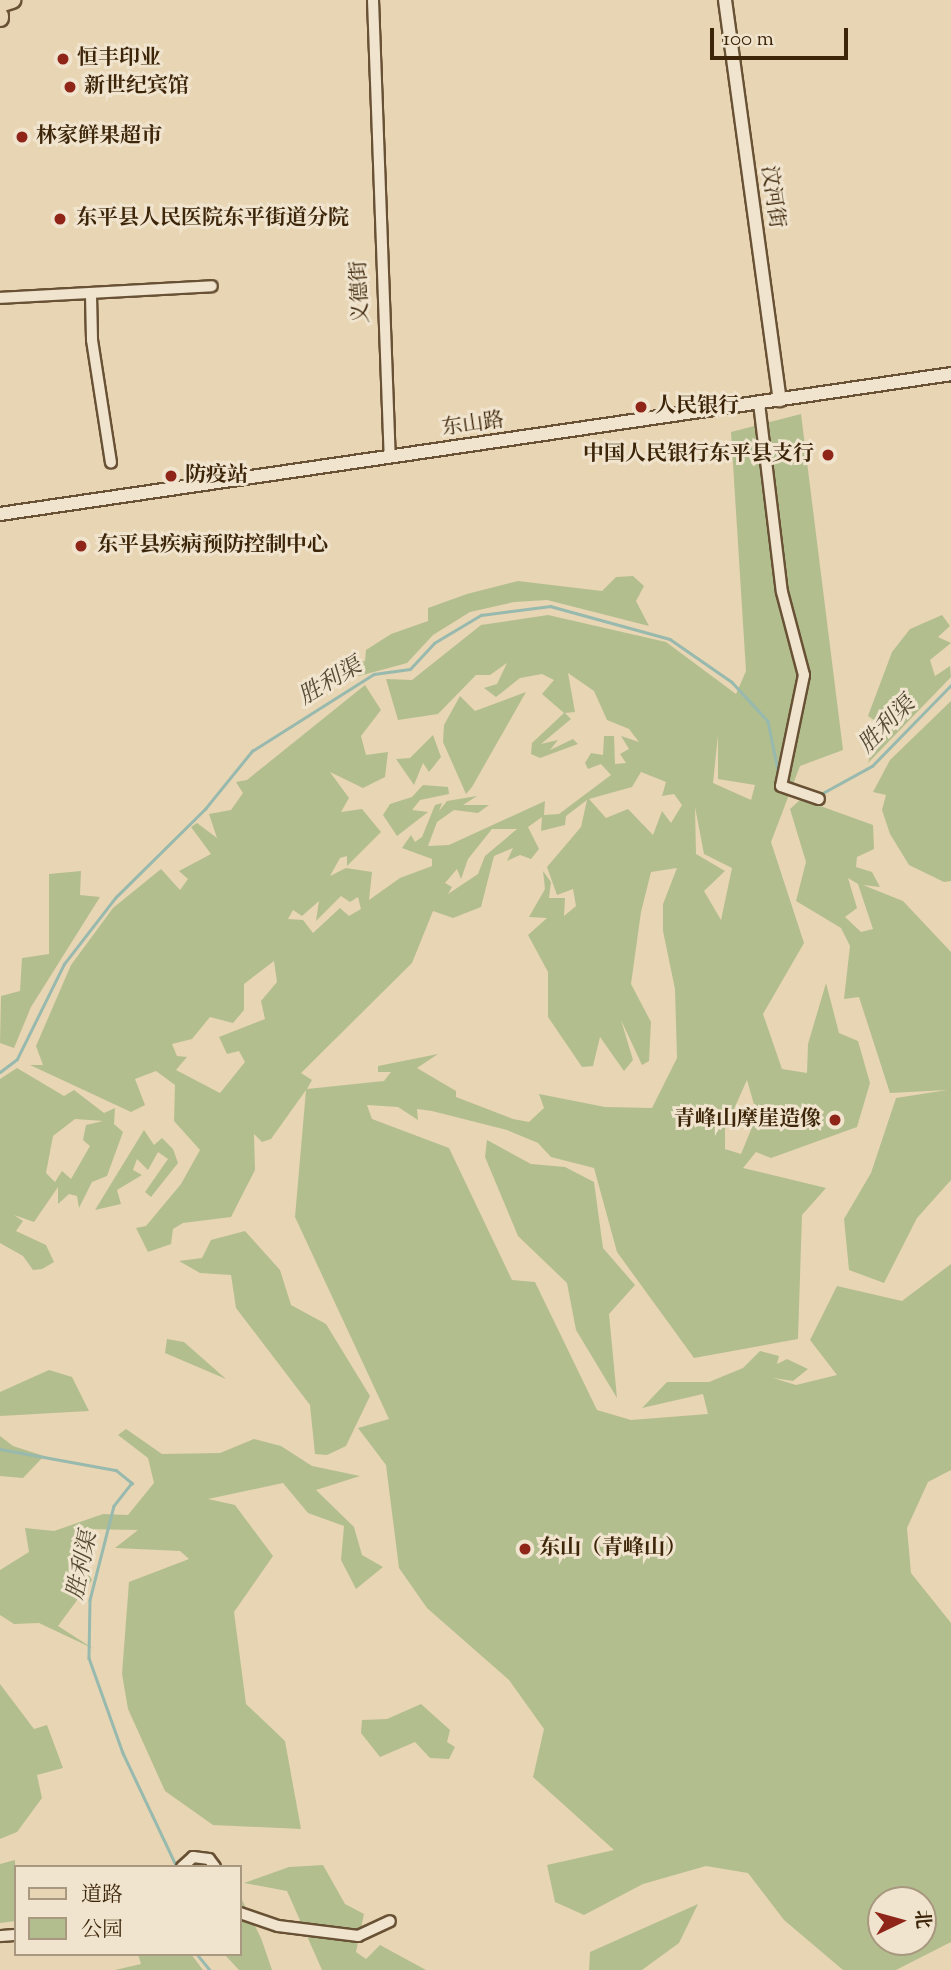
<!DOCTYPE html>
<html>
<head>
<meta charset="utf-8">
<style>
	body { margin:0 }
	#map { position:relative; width:951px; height:1970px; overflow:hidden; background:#e8d5b3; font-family:"Sorts Mill Goudy","Noto Serif SC",serif }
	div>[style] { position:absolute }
	.green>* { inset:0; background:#b3be8f }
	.stream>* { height:2.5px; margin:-1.25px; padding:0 1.25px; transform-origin:1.25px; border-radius:1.25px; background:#97b9ae }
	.roads { filter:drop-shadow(2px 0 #685134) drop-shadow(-2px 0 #685134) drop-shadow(0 2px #685134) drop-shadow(0 -2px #685134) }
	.minor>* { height:10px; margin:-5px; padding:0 5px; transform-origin:5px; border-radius:5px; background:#f0e4ce }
	.tertiary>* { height:12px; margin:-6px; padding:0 6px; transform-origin:6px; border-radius:6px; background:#f0e4ce }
	.primary>* { height:16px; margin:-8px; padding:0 8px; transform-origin:8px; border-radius:8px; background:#e8d5b3 }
	.dots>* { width:19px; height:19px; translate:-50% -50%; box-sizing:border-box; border:4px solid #f0e4ce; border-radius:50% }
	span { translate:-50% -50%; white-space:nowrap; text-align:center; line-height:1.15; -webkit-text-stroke:6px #f0e4ce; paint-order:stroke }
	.poi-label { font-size:21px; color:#3d2509; font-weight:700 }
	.left { translate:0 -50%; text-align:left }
	.right { translate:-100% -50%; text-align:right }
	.street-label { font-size:21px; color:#3d2509 }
	.water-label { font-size:23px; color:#544a32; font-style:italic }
	.legend { position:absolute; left:14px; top:1865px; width:228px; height:91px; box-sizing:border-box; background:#f0e4ce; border:2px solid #a8987f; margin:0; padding:9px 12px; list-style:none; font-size:21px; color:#3d2509 }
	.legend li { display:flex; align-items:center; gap:14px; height:35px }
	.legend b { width:35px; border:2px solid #a8987f }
	.north { position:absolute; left:867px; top:1886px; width:70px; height:70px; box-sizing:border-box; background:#f0e4ce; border:2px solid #a8987f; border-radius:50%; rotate:85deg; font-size:19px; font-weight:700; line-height:28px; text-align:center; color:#3d2509 }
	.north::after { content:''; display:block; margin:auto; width:24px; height:32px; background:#8f2418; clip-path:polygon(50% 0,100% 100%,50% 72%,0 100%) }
	.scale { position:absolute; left:710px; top:28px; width:138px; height:32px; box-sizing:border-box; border:4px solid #3d2509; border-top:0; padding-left:9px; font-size:21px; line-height:24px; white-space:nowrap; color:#3d2509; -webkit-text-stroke:5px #f0e4ce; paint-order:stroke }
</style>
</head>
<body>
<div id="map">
	<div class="green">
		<div style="clip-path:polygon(evenodd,801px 414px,843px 750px,800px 766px,771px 842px,804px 943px,763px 1014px,782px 1069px,807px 1073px,808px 1044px,826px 983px,839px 1033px,858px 1041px,870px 1083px,857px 1127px,771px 1158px,756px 1152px,743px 1168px,826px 1188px,802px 1215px,798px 1339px,694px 1358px,617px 1252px,594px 1168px,551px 1157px,538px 1143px,507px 1130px,432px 1111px,417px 1109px,418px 1120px,398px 1107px,367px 1105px,372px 1119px,449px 1148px,512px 1280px,535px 1282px,597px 1410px,631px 1420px,708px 1414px,703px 1394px,642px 1408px,667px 1382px,709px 1382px,743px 1368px,760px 1351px,779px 1356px,777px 1364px,787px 1359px,808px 1369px,793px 1381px,773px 1378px,796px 1385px,837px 1375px,810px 1340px,837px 1286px,902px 1301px,951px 1264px,951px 1470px,928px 1482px,907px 1528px,911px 1573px,951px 1623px,951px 1942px,896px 1970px,843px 1970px,784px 1920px,748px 1873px,706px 1866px,643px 1884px,584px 1915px,555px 1902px,547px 1865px,614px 1850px,533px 1777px,544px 1729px,509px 1680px,427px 1608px,399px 1568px,386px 1465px,358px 1428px,389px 1419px,295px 1217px,306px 1090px,271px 1139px,262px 1142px,254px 1134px,255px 1170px,231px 1217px,183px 1223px,173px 1229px,171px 1244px,148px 1252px,136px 1228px,146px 1226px,181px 1184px,200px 1150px,174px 1121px,175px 1085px,156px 1071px,135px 1079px,145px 1105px,131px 1112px,30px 1065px,43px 1065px,36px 1046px,71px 965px,113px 908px,161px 869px,180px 890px,188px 879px,179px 871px,211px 854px,191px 827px,197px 823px,217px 838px,209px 814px,231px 810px,243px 793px,236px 782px,247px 780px,365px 685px,381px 710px,361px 736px,366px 755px,388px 752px,385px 777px,363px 788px,330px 772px,349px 798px,341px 812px,362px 809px,381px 832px,347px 866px,347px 856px,340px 858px,330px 876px,346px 868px,372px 872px,369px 900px,400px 878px,432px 866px,432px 859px,402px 848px,411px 835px,415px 842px,422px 837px,435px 805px,442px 803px,439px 811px,447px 801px,477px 796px,463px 805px,489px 805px,478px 813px,454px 810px,437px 822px,428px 846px,449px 845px,545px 801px,544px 815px,559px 814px,611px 775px,601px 764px,588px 769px,585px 763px,591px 753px,603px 755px,604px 736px,614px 736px,615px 764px,626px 763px,620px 754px,629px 749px,621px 736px,639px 742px,629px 729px,607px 720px,594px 691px,568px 673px,575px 712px,565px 713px,571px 719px,541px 744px,558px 740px,550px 750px,573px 739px,578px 744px,540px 758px,531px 754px,532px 743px,564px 713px,542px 694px,554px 680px,542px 674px,520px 678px,496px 697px,484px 688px,497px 684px,507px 663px,490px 675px,476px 675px,438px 714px,398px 720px,386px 679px,412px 680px,481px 625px,548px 615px,666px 642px,736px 694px,746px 671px,731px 432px,801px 414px,718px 735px,718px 779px,755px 785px,751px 800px,713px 783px,718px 735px,801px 414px,641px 772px,666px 782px,662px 796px,674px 794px,682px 805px,671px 823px,662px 811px,653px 835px,628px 809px,606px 818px,589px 799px,632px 787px,641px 772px,801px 414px,587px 800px,581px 827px,547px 867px,557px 895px,573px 889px,576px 906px,564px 916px,565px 898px,549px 898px,551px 882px,543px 871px,545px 889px,529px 917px,547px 918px,528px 935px,548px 972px,548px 1017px,582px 1067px,593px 1066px,600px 1037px,624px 1071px,633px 1060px,621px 1020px,642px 1065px,649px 1061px,651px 1022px,631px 984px,641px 912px,651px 872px,677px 868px,663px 904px,663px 931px,675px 989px,677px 1058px,652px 1108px,605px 1107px,539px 1094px,544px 1108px,529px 1122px,513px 1119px,456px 1097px,456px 1091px,417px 1068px,438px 1054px,378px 1066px,378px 1072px,391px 1072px,384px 1081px,307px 1089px,312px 1080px,301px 1073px,412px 963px,433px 911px,453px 918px,481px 907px,494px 856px,513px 848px,507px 861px,520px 855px,531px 859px,539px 849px,528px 827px,542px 817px,541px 831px,565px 825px,566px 816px,587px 800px,801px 414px,695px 807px,704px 854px,732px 868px,721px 920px,704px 891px,725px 871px,696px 854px,695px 807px,801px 414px,492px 829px,517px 829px,485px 856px,478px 874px,448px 894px,452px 887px,445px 883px,457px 869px,461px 879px,468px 859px,492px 829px,801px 414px,341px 896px,350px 902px,358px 897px,361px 909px,349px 916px,340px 908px,313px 933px,303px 920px,288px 919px,293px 910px,302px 916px,319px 901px,316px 921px,341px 896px,801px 414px,274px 961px,277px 982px,261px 1001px,265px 1019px,219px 1037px,227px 1054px,239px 1051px,245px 1062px,220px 1093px,176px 1070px,187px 1057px,177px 1056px,172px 1044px,192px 1039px,210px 1017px,233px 1023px,244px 1010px,244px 984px,274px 961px,801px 414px,747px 1080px,757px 1115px,741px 1154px,725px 1149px,725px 1129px,747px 1080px,801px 414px,881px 1900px,923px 1900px,923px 1942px,881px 1942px,881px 1900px)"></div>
		<div style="clip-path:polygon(633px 576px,644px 586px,636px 601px,649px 626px,547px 600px,514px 602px,470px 612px,433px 635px,407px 663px,359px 676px,344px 666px,365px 661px,366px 650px,391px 634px,428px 621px,428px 608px,467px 594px,518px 581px,602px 591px,616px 577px)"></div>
		<div style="clip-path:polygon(942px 615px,950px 626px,938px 637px,951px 643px,930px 660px,935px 676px,950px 666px,951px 677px,868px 763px,880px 724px,868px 716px,892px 652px,910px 629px)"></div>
		<div style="clip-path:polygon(526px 692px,472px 787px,466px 794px,443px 742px,444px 725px,460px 696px,475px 711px)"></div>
		<div style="clip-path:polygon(951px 701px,951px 881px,944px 882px,909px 865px,890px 834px,882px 810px,886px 795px,873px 792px,890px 760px)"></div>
		<div style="clip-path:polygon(433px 735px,441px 757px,429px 772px,423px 763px,414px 785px,396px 759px,410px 758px)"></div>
		<div style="clip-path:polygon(423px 785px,448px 787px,449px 794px,420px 800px,412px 810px,428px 812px,397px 836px,383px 815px,390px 804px,412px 797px)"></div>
		<div style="clip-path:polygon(evenodd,801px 799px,873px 825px,874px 849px,857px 857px,856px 867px,872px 872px,880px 887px,863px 885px,903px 901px,951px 952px,951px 1180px,917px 1218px,884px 1283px,849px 1270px,844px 1219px,871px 1173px,896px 1098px,947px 1090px,890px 1093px,859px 997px,844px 999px,850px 946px,841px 928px,796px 901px,806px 862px,790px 809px,801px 799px,848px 878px,858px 884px,873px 929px,861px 932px,845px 917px,857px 908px,848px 878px)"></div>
		<div style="clip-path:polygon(81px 871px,80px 895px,100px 897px,31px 1007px,14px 1048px,0 1043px,1px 996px,20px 991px,22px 958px,49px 954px,49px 874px)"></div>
		<div style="clip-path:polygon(evenodd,17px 1068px,64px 1096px,74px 1090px,104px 1113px,115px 1108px,114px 1124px,123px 1132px,107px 1176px,92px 1182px,79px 1208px,77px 1196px,69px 1194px,58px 1204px,58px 1187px,34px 1222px,14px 1215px,23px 1221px,16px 1231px,46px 1245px,54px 1262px,42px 1269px,33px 1270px,23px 1256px,0 1243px,0 1079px,17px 1068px,75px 1119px,103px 1121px,86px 1125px,83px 1140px,90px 1146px,71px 1179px,62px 1171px,55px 1182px,46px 1173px,53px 1136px,75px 1119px)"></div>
		<div style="clip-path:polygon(144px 1130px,154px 1145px,162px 1138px,173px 1149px,178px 1163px,151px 1197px,145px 1192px,168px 1159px,158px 1152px,148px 1170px,137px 1159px,133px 1170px,142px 1175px,117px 1190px,121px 1204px,95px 1210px)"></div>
		<div style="clip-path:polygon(487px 1140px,531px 1164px,565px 1167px,594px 1182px,603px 1248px,635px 1285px,609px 1314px,617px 1398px,576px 1330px,567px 1283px,518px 1236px,485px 1157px)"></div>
		<div style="clip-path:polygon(245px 1231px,280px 1270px,291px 1305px,326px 1324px,370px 1396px,346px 1446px,327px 1455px,315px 1454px,310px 1405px,236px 1308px,231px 1275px,200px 1273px,179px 1261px,202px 1258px,211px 1240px)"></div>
		<div style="clip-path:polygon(167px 1339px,184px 1342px,226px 1379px,165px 1353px)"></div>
		<div style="clip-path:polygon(49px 1370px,72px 1377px,89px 1411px,0 1416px,0 1392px)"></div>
		<div style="clip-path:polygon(126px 1429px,162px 1454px,220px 1453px,254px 1439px,281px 1446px,312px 1466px,360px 1476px,316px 1490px,354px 1527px,362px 1555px,383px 1567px,356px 1589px,341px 1560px,344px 1526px,308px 1513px,283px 1483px,208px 1499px,235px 1505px,273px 1556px,234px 1612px,246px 1704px,285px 1741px,301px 1829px,213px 1825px,165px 1791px,128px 1709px,122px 1674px,129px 1582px,189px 1559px,180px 1551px,115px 1548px,138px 1530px,85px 1529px,78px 1557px,92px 1580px,58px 1626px,94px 1649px,39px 1623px,14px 1624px,0 1615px,0 1570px,29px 1552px,25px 1528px,54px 1531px,103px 1514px,128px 1515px,154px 1483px,148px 1458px,118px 1435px)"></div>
		<div style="clip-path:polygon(0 1436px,13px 1446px,44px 1456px,23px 1478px,0 1476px)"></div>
		<div style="clip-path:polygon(0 1684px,34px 1729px,47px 1725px,63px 1768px,37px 1775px,42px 1798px,17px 1832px,0 1839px)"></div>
		<div style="clip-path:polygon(421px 1704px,450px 1730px,447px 1742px,455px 1747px,449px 1759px,430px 1758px,415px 1742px,380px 1757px,361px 1733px,362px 1720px,387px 1719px)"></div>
		<div style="clip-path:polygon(15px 1860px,16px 1921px,0 1923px,0 1864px)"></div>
		<div style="clip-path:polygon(323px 1865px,345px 1904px,364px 1914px,356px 1952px,366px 1959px,380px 1945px,426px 1970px,322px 1970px,287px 1891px,244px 1883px,289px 1867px)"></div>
		<div style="clip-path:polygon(240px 1896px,261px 1938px,272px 1970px,239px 1970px,224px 1954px,240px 1954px)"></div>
		<div style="clip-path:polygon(698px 1904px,679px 1943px,642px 1970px,589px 1970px,590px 1952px)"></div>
		<div style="clip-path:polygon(138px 1954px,191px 1954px,203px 1970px,115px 1970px,141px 1964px)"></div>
	</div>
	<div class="stream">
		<div style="left:819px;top:795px;width:60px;rotate:-28.7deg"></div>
		<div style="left:872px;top:766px;width:113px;rotate:-45.7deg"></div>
		<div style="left:0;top:1072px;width:21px;rotate:-37deg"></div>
		<div style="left:17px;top:1059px;width:106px;rotate:-63.7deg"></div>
		<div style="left:64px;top:964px;width:83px;rotate:-52.3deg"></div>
		<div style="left:115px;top:898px;width:127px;rotate:-44.7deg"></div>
		<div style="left:205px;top:809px;width:75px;rotate:-51deg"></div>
		<div style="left:252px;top:751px;width:144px;rotate:-32.3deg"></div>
		<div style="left:374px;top:674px;width:36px;rotate:-8deg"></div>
		<div style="left:410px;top:669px;width:35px;rotate:-47deg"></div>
		<div style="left:434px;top:643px;width:55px;rotate:-30.8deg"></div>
		<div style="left:481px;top:615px;width:70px;rotate:-7.4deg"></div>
		<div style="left:550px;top:606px;width:124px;rotate:15.4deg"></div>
		<div style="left:670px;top:639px;width:75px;rotate:34.7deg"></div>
		<div style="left:732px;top:682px;width:53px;rotate:47.3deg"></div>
		<div style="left:768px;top:721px;width:55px;rotate:78.5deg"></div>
		<div style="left:0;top:1449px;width:118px;rotate:10.3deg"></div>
		<div style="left:116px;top:1470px;width:21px;rotate:39deg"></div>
		<div style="left:132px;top:1483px;width:29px;rotate:128deg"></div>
		<div style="left:114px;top:1506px;width:97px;rotate:104.3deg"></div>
		<div style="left:90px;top:1600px;width:58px;rotate:91deg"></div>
		<div style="left:89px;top:1658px;width:101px;rotate:70.3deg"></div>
		<div style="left:123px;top:1753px;width:126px;rotate:64.7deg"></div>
		<div style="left:197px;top:1954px;width:21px;rotate:51deg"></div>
	</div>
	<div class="roads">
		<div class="minor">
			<div style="left:373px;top:0;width:457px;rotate:87.9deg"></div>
			<div style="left:91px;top:295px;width:45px;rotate:88.7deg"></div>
			<div style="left:92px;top:340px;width:124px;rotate:81.2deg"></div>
			<div style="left:0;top:298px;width:212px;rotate:-3.2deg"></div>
			<div style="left:759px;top:403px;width:190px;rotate:83.1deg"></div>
			<div style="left:782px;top:592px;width:86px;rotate:75.2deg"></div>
			<div style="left:804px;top:675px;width:113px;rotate:101.7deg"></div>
			<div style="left:781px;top:786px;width:40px;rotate:18.9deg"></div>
			<div style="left:182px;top:1867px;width:15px;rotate:-42deg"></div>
			<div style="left:193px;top:1857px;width:16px;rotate:7deg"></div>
			<div style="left:209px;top:1859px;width:10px;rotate:53deg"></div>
			<div style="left:240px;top:1913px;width:40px;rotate:18.9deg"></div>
			<div style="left:278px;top:1926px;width:81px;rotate:7.1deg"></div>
			<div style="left:358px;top:1936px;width:35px;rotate:-25deg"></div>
			<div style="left:0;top:1936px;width:16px;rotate:-4deg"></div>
		</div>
		<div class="tertiary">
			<div style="left:725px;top:0;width:404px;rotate:82.2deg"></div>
			<div style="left:0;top:514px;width:961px;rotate:-8.37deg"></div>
		</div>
		<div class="primary">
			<div style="left:0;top:4px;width:13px;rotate:-18deg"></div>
			<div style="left:0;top:16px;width:2px;rotate:90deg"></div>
		</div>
	</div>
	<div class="dots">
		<div style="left:63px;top:59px;background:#8f2418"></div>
		<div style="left:70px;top:87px;background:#8f2418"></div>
		<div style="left:22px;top:137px;background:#8f2418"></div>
		<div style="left:60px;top:219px;background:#8f2418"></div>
		<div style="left:641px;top:407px;background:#8f2418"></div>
		<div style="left:828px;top:455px;background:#8f2418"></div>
		<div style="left:171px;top:476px;background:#8f2418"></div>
		<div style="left:81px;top:546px;background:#8f2418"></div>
		<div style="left:835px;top:1120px;background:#8f2418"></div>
		<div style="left:525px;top:1549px;background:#8f2418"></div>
	</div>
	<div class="poi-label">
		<span class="left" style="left:77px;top:59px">恒丰印业</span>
		<span class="left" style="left:84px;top:87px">新世纪宾馆</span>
		<span class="left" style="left:36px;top:137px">林家鲜果超市</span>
		<span class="left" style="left:76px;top:219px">东平县人民医院东平街道分院</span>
		<span class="left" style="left:655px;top:407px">人民银行</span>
		<span class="right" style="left:814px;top:455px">中国人民银行东平县支行</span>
		<span class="left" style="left:185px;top:476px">防疫站</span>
		<span class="left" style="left:97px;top:546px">东平县疾病预防控制中心</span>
		<span class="right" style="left:821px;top:1120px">青峰山摩崖造像</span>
		<span class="left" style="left:539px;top:1549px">东山（青峰山）</span>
	</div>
	<div class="street-label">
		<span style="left:772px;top:197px;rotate:82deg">汶河街</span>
		<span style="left:361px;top:292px;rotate:-93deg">义德街</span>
		<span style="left:473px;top:425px;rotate:-8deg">东山路</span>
	</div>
	<div class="water-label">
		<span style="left:331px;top:683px;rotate:-31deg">胜利渠</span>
		<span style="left:888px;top:726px;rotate:-45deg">胜利渠</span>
		<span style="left:84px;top:1566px;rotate:-78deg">胜利渠</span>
	</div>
	<ul class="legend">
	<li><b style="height:9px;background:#e8d5b3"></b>道路</li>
	<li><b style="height:19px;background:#b3be8f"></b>公园</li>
	</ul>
	<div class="north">北</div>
	<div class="scale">100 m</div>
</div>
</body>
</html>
